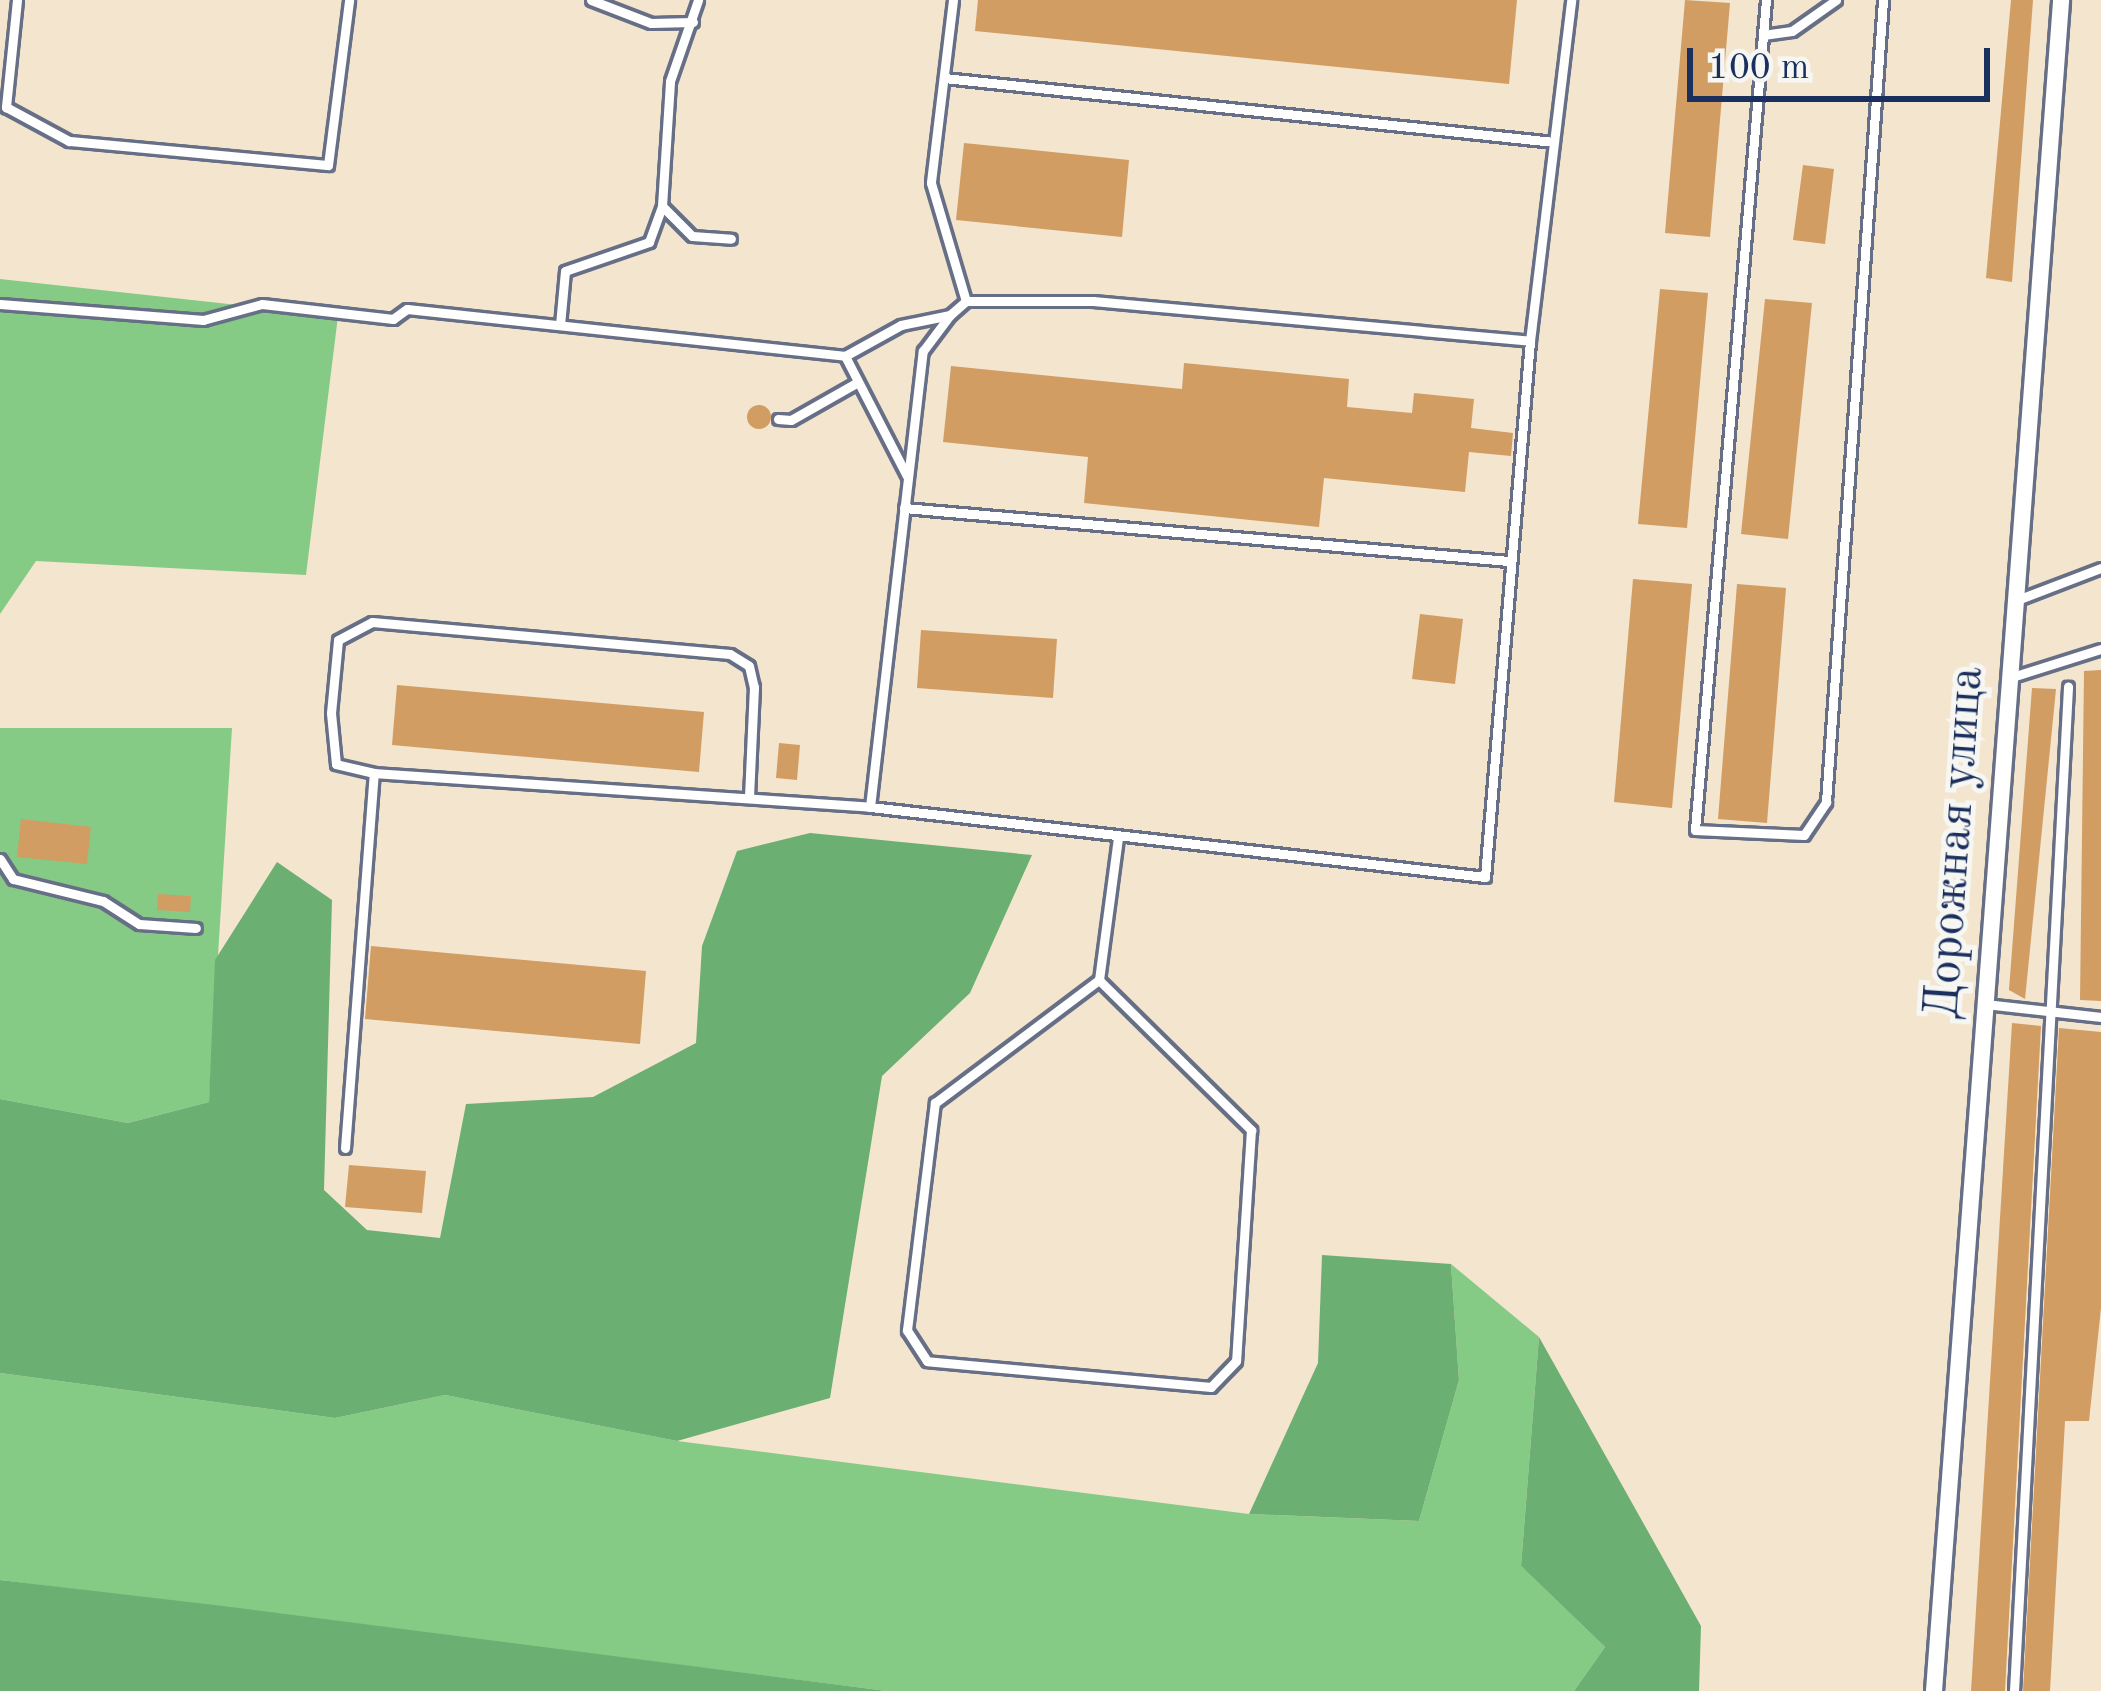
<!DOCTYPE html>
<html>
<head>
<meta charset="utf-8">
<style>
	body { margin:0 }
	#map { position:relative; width:2101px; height:1691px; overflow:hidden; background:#f4e5cf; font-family:"Old Standard TT",serif }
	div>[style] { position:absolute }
	.green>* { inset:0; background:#86cb85 }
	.forest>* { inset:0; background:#6caf72 }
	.building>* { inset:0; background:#d19d62 }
	.round { border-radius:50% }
	.roads { filter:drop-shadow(3px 0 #676f86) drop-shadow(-3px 0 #676f86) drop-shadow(0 3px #676f86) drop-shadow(0 -3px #676f86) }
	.service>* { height:9px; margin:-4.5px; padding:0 4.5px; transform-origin:4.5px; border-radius:4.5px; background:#fff }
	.minor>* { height:16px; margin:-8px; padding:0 8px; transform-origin:8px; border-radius:8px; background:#fff }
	span { translate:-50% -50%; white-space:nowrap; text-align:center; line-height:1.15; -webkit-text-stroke:10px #f6f6f2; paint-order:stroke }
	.street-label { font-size:48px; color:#1b2f5e }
	.scale { position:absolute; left:1687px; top:48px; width:303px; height:54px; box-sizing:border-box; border:6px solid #1b2f5e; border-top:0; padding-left:15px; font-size:36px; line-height:42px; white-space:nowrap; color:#1b2f5e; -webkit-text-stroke:9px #f6f6f2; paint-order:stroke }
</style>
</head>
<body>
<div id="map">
	<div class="green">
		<div style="clip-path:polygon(0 279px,338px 316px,306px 575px,36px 561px,0 614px)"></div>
		<div style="clip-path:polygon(0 728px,232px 728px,209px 1102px,128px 1123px,0 1099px)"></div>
		<div style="clip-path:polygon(1451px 1264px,1539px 1337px,1521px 1566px,1605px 1647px,1574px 1691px,887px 1691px,0 1580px,0 1373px,335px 1418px,445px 1395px,677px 1441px,1249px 1514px,1419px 1521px,1459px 1380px)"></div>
	</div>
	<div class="forest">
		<div style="clip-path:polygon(810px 833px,1032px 855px,970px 993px,882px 1076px,830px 1398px,677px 1441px,445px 1395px,335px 1418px,0 1373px,0 1099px,128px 1123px,209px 1102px,215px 960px,277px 862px,332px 900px,324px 1190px,367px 1230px,440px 1238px,466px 1104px,593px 1097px,696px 1043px,702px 946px,737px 851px)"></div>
		<div style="clip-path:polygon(1322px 1255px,1451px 1264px,1459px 1380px,1419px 1521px,1249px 1514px,1318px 1363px)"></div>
		<div style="clip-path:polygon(1539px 1337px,1701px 1626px,1699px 1691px,1574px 1691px,1605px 1647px,1521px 1566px)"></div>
		<div style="clip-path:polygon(0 1580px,223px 1606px,887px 1691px,0 1691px)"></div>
	</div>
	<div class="building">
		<div style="clip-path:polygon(978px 0,1517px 0,1509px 84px,975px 31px)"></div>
		<div style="clip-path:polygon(1685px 0,1730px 3px,1710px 237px,1665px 233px)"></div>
		<div style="clip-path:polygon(2011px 0,2033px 0,2012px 282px,1986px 278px)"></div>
		<div style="clip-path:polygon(964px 143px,1129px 160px,1122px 237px,956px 220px)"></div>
		<div style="clip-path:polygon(1803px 165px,1834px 169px,1825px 244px,1793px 240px)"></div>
		<div style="clip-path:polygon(1660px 289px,1708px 293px,1687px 528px,1638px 524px)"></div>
		<div style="clip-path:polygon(1765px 299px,1812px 303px,1788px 539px,1741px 534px)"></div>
		<div style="clip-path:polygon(1184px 363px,1349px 379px,1347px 407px,1412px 413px,1414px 393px,1474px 399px,1471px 428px,1513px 433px,1511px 456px,1469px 452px,1465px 492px,1324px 478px,1319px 527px,1084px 503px,1088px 457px,943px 442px,951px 366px,1182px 389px)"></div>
		<div class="round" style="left:747px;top:405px;width:24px;height:24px"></div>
		<div style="clip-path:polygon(1633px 579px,1692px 584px,1672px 808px,1614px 802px)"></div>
		<div style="clip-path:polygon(1737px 584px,1786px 588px,1767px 823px,1718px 819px)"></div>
		<div style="clip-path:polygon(1420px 614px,1463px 619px,1455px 684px,1412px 679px)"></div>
		<div style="clip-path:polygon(921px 630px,1057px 639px,1053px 698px,917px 688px)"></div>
		<div style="clip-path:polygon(2101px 670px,2101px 1001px,2080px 1000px,2084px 671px)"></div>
		<div style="clip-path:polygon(397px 685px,704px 712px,699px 772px,392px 745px)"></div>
		<div style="clip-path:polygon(2032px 688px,2056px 689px,2025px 999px,2009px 990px)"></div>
		<div style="clip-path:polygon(779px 743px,800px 745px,797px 780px,776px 778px)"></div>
		<div style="clip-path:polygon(21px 819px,91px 827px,87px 864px,17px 857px)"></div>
		<div style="clip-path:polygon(158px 894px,191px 896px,190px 912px,157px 910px)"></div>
		<div style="clip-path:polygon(371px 946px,646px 971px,640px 1044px,365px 1019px)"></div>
		<div style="clip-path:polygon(2012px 1023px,2041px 1026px,2005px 1691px,1971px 1691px)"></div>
		<div style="clip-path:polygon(2059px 1028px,2101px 1032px,2101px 1308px,2089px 1421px,2065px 1421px,2050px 1691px,2023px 1691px)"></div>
		<div style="clip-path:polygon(349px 1165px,426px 1171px,422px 1213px,345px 1207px)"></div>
	</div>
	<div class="roads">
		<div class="service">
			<div style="left:17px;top:0;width:108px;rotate:95.9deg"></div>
			<div style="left:6px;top:107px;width:72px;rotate:28.4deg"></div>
			<div style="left:69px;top:141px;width:260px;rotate:5.3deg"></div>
			<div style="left:328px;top:165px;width:166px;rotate:-82.7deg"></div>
			<div style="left:591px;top:0;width:64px;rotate:21deg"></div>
			<div style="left:651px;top:23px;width:42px;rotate:-1.4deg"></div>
			<div style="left:953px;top:0;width:184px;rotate:96.9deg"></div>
			<div style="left:931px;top:183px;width:123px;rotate:73.5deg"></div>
			<div style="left:1766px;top:0;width:833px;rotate:94.89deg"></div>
			<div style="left:1695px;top:830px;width:109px;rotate:2.6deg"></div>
			<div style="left:1804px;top:835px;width:40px;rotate:-56deg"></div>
			<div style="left:1826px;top:802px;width:804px;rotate:-85.93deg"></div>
			<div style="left:1763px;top:35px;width:29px;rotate:-8deg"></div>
			<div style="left:1792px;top:31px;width:54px;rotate:-35.2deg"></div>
			<div style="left:944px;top:78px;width:613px;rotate:5.99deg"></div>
			<div style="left:662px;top:206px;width:42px;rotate:45deg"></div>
			<div style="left:692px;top:236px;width:39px;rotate:4deg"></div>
			<div style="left:0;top:304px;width:204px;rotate:4.5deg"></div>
			<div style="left:203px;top:320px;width:61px;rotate:-15.2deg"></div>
			<div style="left:262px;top:304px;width:132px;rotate:6.5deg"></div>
			<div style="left:393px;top:319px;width:17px;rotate:-36deg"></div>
			<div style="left:407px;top:309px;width:441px;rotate:6.1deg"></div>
			<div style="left:845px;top:356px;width:64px;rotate:-29deg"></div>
			<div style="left:901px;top:325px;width:50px;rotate:-11.5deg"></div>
			<div style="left:950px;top:315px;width:21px;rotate:-41deg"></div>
			<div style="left:966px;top:301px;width:127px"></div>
			<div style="left:1093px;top:301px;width:439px;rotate:5.2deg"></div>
			<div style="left:560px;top:325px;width:54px;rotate:-84.7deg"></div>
			<div style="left:565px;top:271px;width:89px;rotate:-19deg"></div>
			<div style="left:649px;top:242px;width:38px;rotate:-70deg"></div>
			<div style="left:662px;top:206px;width:125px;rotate:-86.3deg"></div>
			<div style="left:670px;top:81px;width:86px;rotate:-70.9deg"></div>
			<div style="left:845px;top:356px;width:135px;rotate:62.7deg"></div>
			<div style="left:778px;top:419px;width:13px;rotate:4deg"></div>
			<div style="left:791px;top:420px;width:77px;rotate:-29.6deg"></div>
			<div style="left:904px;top:508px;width:607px;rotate:5.01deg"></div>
			<div style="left:2017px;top:600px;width:90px;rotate:-20.9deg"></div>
			<div style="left:2012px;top:677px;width:93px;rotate:-17.5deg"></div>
			<div style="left:374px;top:773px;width:39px;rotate:-167deg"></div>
			<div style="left:336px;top:764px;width:51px;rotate:-95.6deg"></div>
			<div style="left:331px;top:713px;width:73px;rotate:-84.5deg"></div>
			<div style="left:338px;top:640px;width:38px;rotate:-28deg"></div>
			<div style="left:372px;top:622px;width:359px;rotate:5.1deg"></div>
			<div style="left:730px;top:654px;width:22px;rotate:32deg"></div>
			<div style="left:749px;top:666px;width:22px;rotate:77deg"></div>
			<div style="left:754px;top:687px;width:111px;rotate:92.6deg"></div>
			<div style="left:870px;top:807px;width:459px;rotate:-83.4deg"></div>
			<div style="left:923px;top:351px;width:45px;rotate:-53.1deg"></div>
			<div style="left:0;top:859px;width:24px;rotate:57deg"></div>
			<div style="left:13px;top:879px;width:93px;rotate:13.7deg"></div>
			<div style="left:103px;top:901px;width:43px;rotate:32.6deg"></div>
			<div style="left:139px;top:924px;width:57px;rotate:4deg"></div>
			<div style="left:1099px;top:980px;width:214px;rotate:44.6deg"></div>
			<div style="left:1251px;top:1130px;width:231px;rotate:93.7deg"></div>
			<div style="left:1236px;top:1361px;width:36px;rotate:134deg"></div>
			<div style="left:1211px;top:1387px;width:285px;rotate:-174.8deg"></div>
			<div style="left:927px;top:1361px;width:37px;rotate:-123deg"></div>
			<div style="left:907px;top:1330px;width:229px;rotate:-83deg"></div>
			<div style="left:935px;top:1103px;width:205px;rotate:-36.9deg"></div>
			<div style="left:1099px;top:980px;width:144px;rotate:-82.4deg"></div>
			<div style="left:1985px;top:1004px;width:117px;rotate:6.4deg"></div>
			<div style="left:345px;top:1148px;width:376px;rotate:-85.6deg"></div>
			<div style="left:374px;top:773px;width:497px;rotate:3.9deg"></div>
			<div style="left:870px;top:807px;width:619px;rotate:6.49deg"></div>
			<div style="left:1485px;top:877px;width:538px;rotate:-85.2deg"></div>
			<div style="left:1530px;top:341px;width:343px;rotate:-83.1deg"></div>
			<div style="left:2014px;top:1691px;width:1006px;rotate:-86.92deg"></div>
		</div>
		<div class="minor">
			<div style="left:1934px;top:1691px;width:1696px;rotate:-85.7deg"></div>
		</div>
	</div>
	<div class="street-label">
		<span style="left:1956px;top:843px;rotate:-86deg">Дорожная улица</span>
	</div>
	<div class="scale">100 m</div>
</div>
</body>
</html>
